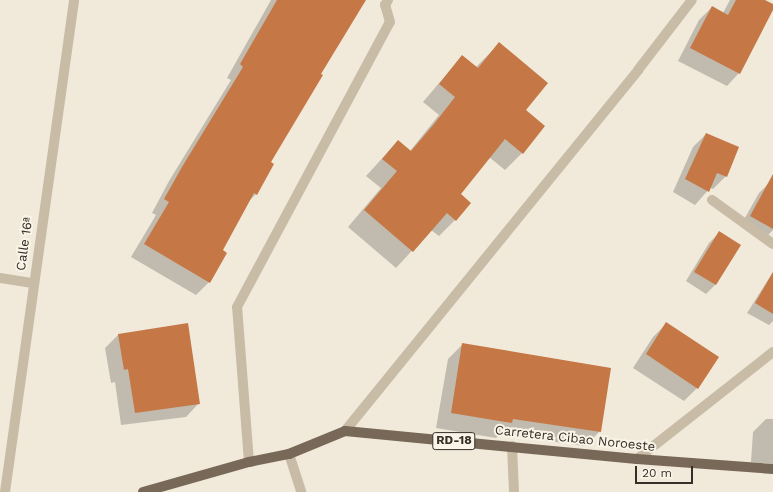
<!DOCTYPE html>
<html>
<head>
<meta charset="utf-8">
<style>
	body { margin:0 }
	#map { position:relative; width:773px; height:492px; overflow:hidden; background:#f1eada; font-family:"Work Sans",sans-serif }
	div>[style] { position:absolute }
	.shadow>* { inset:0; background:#0003 }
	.building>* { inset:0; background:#c57845 }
	.minor>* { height:10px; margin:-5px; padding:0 5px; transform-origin:5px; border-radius:5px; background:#c9bca7 }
	.major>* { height:10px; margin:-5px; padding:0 5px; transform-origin:5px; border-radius:5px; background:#786858 }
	span { translate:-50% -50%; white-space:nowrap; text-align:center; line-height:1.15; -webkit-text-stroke:4px #f9f4e7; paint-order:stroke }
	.shield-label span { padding:1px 3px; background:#f9f4e7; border:1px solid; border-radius:3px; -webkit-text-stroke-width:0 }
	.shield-label { font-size:12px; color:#362e27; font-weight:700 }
	.street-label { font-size:13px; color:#362e27 }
	.scale { position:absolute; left:635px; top:466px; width:58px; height:18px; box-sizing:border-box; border:2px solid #362e27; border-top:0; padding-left:5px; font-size:12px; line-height:14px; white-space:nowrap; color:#362e27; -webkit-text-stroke:3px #f9f4e7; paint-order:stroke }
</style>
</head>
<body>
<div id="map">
	<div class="shadow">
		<div style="clip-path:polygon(271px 0,365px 0,319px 74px,270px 163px,256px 194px,249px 201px,222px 251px,209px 282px,196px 295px,131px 257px,156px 215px,152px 213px,169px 181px,231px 80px,227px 78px)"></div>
		<div style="clip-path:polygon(730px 0,763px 0,773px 5px,773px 8px,739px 73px,727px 86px,678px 61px,699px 20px,712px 7px,723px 13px)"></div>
		<div style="clip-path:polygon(499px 44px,524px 110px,522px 153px,505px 170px,489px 157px,459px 194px,455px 220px,439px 236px,431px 230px,396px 268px,348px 227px,381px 188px,366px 176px,398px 141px,410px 151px,439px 115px,423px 102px,462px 56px,476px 67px)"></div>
		<div style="clip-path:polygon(706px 134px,726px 176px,713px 189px,710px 188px,695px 205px,673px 192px,693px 147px)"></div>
		<div style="clip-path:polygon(768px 184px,773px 185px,773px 230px,765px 238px,741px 225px,759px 193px)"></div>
		<div style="clip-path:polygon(718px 234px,739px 246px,715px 285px,706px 294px,686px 281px,709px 243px)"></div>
		<div style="clip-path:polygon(773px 272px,773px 321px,769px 325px,747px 313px)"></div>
		<div style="clip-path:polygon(667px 323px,697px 388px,684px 401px,633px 368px,653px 337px)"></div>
		<div style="clip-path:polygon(119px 334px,199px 403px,186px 417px,121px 425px,115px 382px,111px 383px,105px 348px)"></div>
		<div style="clip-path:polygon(463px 344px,600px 431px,585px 446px,500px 434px,496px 438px,436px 428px,448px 359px)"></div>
		<div style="clip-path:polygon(766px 419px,773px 419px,773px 464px,751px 462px,753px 432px)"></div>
	</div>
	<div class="building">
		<div style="clip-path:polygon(277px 0,366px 0,321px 74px,323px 75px,271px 162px,274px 164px,257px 195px,254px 193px,223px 250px,227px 253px,210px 283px,144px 244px,169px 202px,164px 199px,182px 167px,243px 67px,240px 64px)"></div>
		<div style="clip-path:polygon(736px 0,765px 0,773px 4px,773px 10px,740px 74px,690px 48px,712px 6px,728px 15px)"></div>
		<div style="clip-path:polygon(499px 42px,548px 83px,526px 110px,545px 126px,523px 154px,505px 139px,461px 194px,471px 203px,456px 221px,447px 213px,413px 252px,364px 210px,397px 171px,382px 159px,398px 140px,411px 151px,434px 124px,455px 97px,439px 84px,462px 55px,478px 68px)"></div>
		<div style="clip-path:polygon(706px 133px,739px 147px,727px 177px,717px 173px,709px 192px,685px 179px)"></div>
		<div style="clip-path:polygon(773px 174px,773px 229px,750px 216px)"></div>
		<div style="clip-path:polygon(719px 231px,741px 245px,716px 285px,694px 272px)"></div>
		<div style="clip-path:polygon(773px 272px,773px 314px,755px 303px)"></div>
		<div style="clip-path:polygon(666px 322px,719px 357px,698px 389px,646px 354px)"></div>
		<div style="clip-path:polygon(188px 323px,200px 404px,135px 413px,128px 369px,124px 370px,118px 334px)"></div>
		<div style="clip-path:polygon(462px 343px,611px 368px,601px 432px,513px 419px,512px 423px,451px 413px)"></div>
	</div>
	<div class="minor">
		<div style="left:712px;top:200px;width:75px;rotate:35.8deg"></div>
		<div style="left:0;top:278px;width:33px;rotate:9deg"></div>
		<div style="left:345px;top:431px;width:465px;rotate:-50.9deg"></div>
		<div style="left:638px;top:70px;width:88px;rotate:-52.4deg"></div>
		<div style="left:512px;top:446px;width:46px;rotate:87.5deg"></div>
		<div style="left:289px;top:454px;width:40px;rotate:72deg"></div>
		<div style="left:637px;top:459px;width:173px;rotate:-38.2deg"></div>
		<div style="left:249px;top:462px;width:155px;rotate:-94.4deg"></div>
		<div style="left:237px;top:307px;width:323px;rotate:-61.8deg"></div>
		<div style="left:390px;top:22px;width:18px;rotate:-106deg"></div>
		<div style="left:385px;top:5px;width:6px;rotate:-59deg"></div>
		<div style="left:5px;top:492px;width:497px;rotate:-82deg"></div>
	</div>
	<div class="major">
		<div style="left:143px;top:492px;width:110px;rotate:-15.8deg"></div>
		<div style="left:249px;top:462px;width:41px;rotate:-11.3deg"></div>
		<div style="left:289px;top:454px;width:61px;rotate:-22.3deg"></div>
		<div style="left:345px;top:431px;width:293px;rotate:5.5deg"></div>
		<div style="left:637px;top:459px;width:136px;rotate:4.2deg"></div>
	</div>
	<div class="shield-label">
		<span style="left:454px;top:441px">RD-18</span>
	</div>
	<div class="street-label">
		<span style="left:25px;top:244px;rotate:-82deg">Calle 16ª</span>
		<span style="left:575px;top:439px;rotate:6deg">Carretera Cibao Noroeste</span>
	</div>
	<div class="scale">20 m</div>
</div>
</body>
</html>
